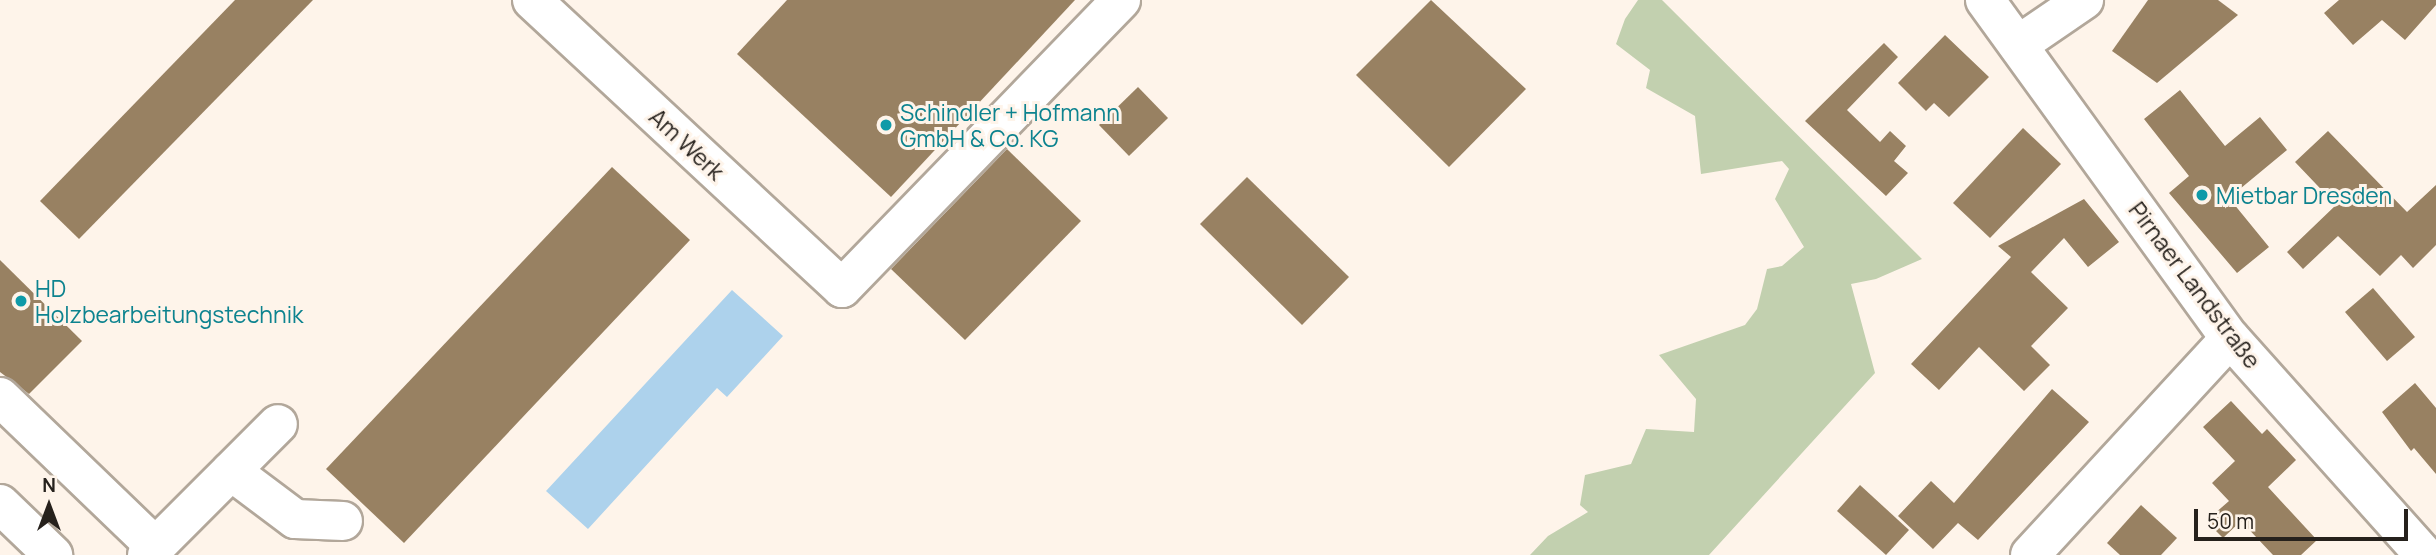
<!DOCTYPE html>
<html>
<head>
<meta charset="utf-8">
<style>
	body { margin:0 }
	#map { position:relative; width:2436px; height:555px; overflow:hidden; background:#fef4ea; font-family:Manrope,sans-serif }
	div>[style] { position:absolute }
	.green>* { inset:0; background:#c2d0af }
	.water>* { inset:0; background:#add2ec }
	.building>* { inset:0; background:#988162 }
	.roads { filter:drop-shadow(2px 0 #b2a79a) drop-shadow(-2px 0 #b2a79a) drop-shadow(0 2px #b2a79a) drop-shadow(0 -2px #b2a79a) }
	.minor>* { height:38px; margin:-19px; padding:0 19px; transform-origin:19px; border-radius:19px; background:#fff }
	.dots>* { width:19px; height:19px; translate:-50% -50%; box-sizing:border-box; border:4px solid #fef4ea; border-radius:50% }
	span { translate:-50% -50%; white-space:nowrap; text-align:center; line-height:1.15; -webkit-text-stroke:6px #fef4ea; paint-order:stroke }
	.culture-label { font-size:23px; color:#0d838f }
	.left { translate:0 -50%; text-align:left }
	.street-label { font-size:23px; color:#26211c }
	.north { position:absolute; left:14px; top:471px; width:70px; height:70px; -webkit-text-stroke:5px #fef4ea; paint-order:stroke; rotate:0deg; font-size:19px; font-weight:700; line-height:28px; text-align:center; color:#26211c }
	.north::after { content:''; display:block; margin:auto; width:24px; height:32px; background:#26211c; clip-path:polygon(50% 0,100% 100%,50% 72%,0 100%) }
	.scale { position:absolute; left:2194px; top:509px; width:214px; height:32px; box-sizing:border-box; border:4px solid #26211c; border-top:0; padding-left:9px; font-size:21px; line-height:24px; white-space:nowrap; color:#26211c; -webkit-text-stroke:5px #fef4ea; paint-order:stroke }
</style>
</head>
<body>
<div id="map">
	<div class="green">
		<div style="clip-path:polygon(1638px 0,1662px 0,1922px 259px,1876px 279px,1851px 284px,1875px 373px,1709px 555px,1530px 555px,1548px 536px,1588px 512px,1580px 505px,1585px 475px,1631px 464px,1646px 429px,1694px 432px,1696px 399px,1659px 355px,1745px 325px,1757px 309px,1767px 269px,1782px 266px,1804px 247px,1775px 199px,1789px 169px,1782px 161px,1701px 174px,1695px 116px,1646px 88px,1650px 70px,1616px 44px,1625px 19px)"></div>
	</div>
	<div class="water">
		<div style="clip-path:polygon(732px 290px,783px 336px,727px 397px,717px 388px,588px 529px,546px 491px)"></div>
	</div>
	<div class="building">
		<div style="clip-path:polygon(235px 0,313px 0,79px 239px,40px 201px)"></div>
		<div style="clip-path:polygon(787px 0,1075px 0,891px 197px,737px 54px)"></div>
		<div style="clip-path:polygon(1431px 0,1526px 89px,1449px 167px,1356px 75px)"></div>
		<div style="clip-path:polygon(2148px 0,2218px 0,2238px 15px,2157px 83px,2112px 51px)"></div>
		<div style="clip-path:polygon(2339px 0,2436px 0,2436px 5px,2405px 40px,2382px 20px,2353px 45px,2324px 13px)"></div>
		<div style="clip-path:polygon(1945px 35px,1989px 77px,1949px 117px,1934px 103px,1926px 111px,1898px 83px)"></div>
		<div style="clip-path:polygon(1884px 43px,1898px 57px,1847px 110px,1880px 142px,1890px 131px,1906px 146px,1894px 161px,1908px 173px,1886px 196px,1805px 121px)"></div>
		<div style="clip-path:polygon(1138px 87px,1168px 118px,1129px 156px,1099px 125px)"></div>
		<div style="clip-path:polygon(2180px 90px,2225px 146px,2260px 117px,2287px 150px,2229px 198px,2269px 247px,2237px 273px,2169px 193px,2189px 176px,2144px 119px)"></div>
		<div style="clip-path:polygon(2023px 128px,2061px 164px,1990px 238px,1953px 203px)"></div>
		<div style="clip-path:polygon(2328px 131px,2407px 212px,2436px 185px,2436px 245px,2413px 268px,2401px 255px,2380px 276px,2338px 236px,2303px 269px,2287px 252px,2336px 205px,2295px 162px)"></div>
		<div style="clip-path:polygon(1007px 149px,1081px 221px,965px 340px,891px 269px)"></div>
		<div style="clip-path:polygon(612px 167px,690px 240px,404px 543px,326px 469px)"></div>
		<div style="clip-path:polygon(1247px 177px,1349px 277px,1302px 325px,1200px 224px)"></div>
		<div style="clip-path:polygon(2084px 199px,2119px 242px,2088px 267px,2064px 238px,2031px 272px,2068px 308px,2031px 346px,2050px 365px,2024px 391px,1979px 347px,1939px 390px,1911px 364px,2011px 257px,1998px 246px)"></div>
		<div style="clip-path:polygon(0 260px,82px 341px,29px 394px,0 372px)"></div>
		<div style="clip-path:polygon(2373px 288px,2415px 337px,2387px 361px,2345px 312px)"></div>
		<div style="clip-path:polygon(2415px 383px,2436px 408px,2436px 474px,2414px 448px,2411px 451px,2382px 412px)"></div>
		<div style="clip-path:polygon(2052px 389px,2089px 422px,1978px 540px,1958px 523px,1933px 549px,1898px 516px,1931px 481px,1954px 503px)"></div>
		<div style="clip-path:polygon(2231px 401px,2262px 434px,2267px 429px,2296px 460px,2268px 487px,2317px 540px,2301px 555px,2273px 555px,2241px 521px,2223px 538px,2206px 521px,2229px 501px,2212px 483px,2235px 461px,2203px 427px)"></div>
		<div style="clip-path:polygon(1860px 485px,1909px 530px,1886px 555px,1837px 511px)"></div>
		<div style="clip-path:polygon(2141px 505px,2177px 538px,2161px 555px,2120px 555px,2107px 543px)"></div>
	</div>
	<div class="roads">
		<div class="minor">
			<div style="left:532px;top:0;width:423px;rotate:42.9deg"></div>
			<div style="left:842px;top:288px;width:401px;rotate:-45.9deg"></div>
			<div style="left:1985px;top:0;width:417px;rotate:54.1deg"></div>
			<div style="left:2230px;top:338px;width:291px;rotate:48.2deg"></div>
			<div style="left:2018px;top:45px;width:80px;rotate:-34.3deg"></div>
			<div style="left:0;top:397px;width:215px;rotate:43.9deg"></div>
			<div style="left:231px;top:471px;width:80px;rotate:36.9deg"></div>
			<div style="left:295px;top:519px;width:48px;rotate:2.4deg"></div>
			<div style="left:0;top:504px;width:74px;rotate:43.9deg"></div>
			<div style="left:147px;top:555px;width:185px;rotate:-45deg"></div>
			<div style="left:2030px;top:555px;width:295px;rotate:-47.3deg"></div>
		</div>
	</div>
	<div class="dots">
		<div style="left:886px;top:125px;background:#0f9aa8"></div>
		<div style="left:2202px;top:195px;background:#0f9aa8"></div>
		<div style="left:21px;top:301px;background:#0f9aa8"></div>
	</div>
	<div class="culture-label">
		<span class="left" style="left:900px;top:125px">Schindler + Hofmann<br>GmbH &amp; Co. KG</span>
		<span class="left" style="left:2216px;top:195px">Mietbar Dresden</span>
		<span class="left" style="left:35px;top:301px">HD<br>Holzbearbeitungstechnik</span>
	</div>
	<div class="street-label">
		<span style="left:687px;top:144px;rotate:43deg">Am Werk</span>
		<span style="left:2195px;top:285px;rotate:53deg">Pirnaer Landstraße</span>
	</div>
	<div class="north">N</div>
	<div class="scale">50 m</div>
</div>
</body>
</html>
